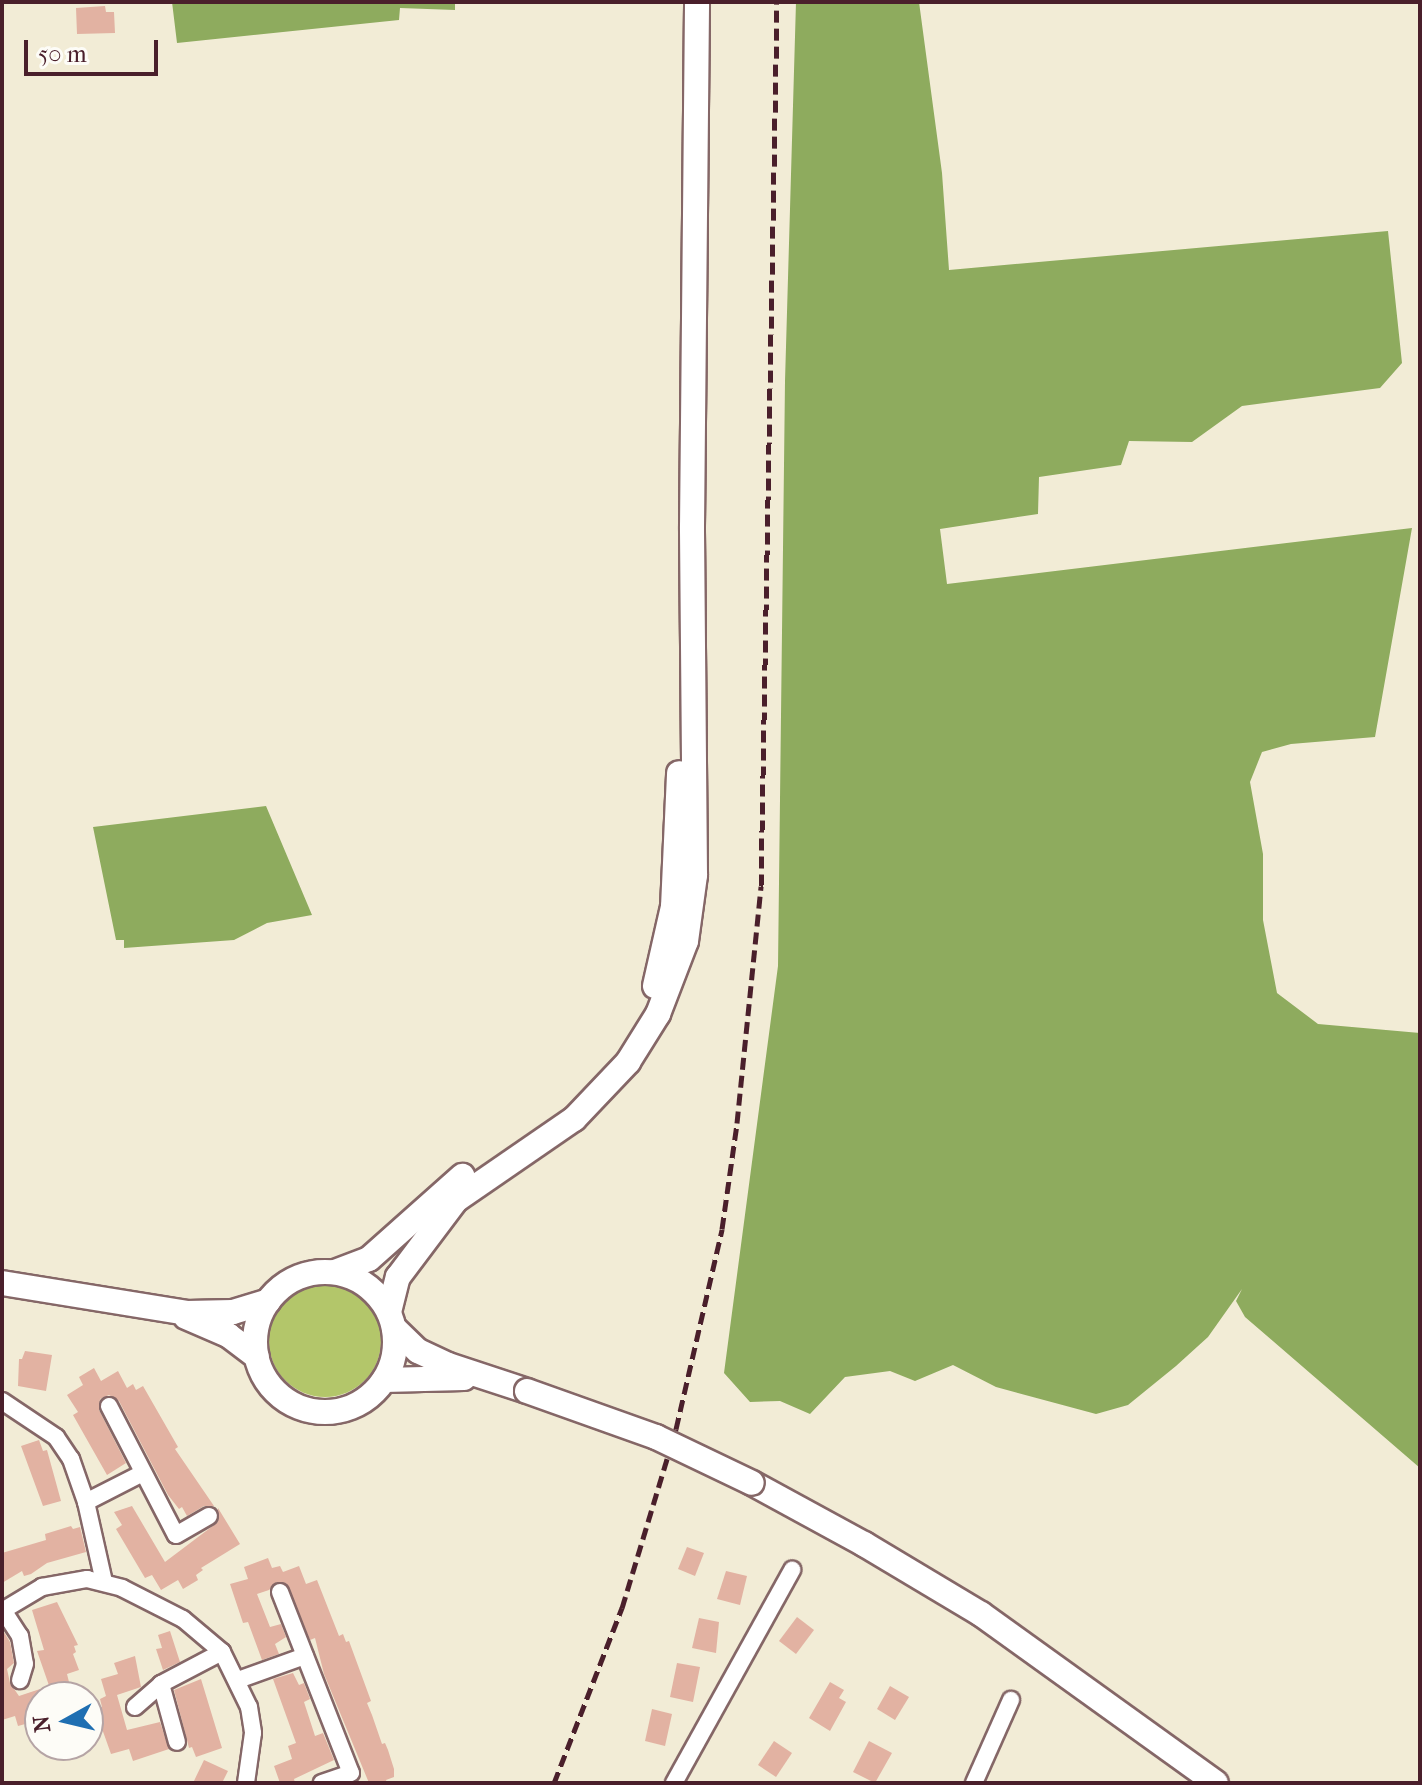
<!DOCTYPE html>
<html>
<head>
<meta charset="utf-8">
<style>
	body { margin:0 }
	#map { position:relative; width:1422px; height:1785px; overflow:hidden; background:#f2ecd6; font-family:"IM FELL French Canon",serif }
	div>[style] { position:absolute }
	.green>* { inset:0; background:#b3c66a }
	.round { border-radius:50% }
	.forest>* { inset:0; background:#8eab5e }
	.building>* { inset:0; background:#e2b2a2 }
	.roads { filter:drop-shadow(2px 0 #856767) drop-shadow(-2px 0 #856767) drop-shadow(0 2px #856767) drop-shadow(0 -2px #856767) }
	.street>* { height:16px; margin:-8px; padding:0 8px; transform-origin:8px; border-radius:8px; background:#fff }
	.secondary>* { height:24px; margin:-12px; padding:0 12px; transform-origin:12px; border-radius:12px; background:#fff }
	.secondary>.ring { margin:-12px; padding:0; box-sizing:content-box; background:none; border:24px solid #fff; border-radius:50% }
	.rail>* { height:5px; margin-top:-2.5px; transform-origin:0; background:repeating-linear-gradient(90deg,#4a1f2b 0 12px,transparent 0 18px) }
	.bridges { filter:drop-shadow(2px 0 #856767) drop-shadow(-2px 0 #856767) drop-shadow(0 2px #856767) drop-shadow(0 -2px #856767) }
	.secondary-bridge>* { height:24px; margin:-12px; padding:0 12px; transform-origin:12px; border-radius:12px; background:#fff }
	span { translate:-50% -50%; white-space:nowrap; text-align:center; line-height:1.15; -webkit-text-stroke:6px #fdfcf7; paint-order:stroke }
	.frame { position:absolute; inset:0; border:4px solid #4a1f2b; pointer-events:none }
	.north { position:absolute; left:24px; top:1681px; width:80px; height:80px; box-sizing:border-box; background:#fdfcf7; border:2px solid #b5a4a5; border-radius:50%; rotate:262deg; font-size:22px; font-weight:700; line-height:32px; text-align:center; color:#4a1f2b }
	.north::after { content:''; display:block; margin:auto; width:28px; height:36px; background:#1f6fb2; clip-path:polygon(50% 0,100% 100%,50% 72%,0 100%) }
	.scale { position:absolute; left:24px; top:40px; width:134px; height:36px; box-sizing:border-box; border:4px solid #4a1f2b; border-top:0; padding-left:10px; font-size:24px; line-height:28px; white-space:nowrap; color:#4a1f2b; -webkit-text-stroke:6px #fdfcf7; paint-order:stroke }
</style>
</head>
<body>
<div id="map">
	<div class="green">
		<div class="round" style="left:269px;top:1285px;width:112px;height:112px"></div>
	</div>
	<div class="forest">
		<div style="clip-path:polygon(172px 2px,455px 2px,455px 10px,400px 8px,399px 20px,177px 43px)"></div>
		<div style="clip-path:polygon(796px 2px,919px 2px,942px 173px,949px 270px,1388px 231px,1402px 363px,1380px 388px,1242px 406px,1192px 442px,1129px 441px,1121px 465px,1039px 477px,1038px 514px,940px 529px,947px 584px,1412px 528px,1375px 737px,1291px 744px,1262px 752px,1250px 782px,1263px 854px,1263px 920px,1277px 993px,1318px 1024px,1420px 1033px,1420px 1468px,1245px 1317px,1236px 1301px,1242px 1289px,1208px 1337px,1176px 1366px,1128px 1405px,1096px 1414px,996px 1387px,953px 1365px,915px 1381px,890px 1371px,845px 1377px,810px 1414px,780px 1401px,750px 1402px,724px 1373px,778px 966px,785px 381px)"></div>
		<div style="clip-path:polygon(266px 806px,312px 915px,267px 923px,234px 940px,124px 948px,124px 940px,116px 940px,93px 827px)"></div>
	</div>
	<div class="building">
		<div style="clip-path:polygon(105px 6px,106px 12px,114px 12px,115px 33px,77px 34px,76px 8px)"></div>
		<div style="clip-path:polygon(25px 1351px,52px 1355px,46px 1391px,18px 1386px,19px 1359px,22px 1359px)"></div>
		<div style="clip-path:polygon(94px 1368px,101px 1381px,118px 1371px,127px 1388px,133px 1384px,136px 1390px,143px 1386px,178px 1447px,175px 1449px,214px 1506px,204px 1506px,187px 1516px,182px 1507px,179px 1509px,168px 1495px,119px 1401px,109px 1395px,100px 1399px,99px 1410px,126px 1463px,107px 1475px,73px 1415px,78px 1412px,67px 1395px,83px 1385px,79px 1377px)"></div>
		<div style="clip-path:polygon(39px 1440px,43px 1451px,47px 1450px,61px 1501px,43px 1506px,21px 1446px)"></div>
		<div style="clip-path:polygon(132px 1506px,165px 1562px,218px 1522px,218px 1508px,240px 1544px,201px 1568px,203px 1570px,196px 1575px,198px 1580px,183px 1589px,178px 1580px,161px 1590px,152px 1575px,145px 1578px,116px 1529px,122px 1525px,114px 1512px)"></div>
		<div style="clip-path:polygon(71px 1526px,73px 1529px,80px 1527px,86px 1552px,47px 1563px,31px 1574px,24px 1576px,22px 1571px,2px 1583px,2px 1553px,46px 1540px,45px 1534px)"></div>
		<div style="clip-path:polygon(687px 1547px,704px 1553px,695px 1576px,678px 1569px)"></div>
		<div style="clip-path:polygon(268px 1558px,272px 1568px,280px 1566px,283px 1572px,299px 1566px,306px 1584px,317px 1580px,339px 1636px,343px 1634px,346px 1642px,349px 1641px,371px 1701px,367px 1703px,372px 1715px,382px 1744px,385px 1743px,388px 1750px,394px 1769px,394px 1777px,386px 1780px,387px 1783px,369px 1783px,324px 1674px,315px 1638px,310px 1640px,287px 1584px,277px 1582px,269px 1590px,257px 1594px,270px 1627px,281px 1624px,286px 1637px,275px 1644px,279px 1654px,262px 1660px,248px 1622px,243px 1623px,230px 1584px,248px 1579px,244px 1567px)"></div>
		<div style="clip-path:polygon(726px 1571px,747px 1576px,740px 1605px,717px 1599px)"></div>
		<div style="clip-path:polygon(57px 1602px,78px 1645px,74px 1646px,76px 1652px,73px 1654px,79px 1670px,67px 1674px,69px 1682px,63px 1684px,67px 1697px,53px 1697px,37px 1651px,44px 1650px,32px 1610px)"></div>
		<div style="clip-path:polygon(797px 1617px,814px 1630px,796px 1654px,779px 1641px)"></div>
		<div style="clip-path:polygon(699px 1618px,719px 1622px,716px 1653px,692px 1648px)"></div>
		<div style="clip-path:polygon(2px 1629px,10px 1642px,14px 1663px,7px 1669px,10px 1683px,19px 1696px,40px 1689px,40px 1720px,18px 1726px,15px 1716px,2px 1720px)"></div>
		<div style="clip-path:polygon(170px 1631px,180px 1662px,163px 1670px,156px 1649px,162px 1648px,158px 1635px)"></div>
		<div style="clip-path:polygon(135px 1656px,141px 1687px,117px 1695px,127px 1730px,160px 1722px,169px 1749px,133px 1761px,129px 1749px,111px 1754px,95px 1709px,102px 1707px,100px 1699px,106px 1696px,101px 1679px,118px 1674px,114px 1663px)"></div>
		<div style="clip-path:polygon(677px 1663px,700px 1667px,693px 1702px,670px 1697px)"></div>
		<div style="clip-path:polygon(293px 1673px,299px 1685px,304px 1683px,310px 1699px,304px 1702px,315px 1736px,323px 1733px,334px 1760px,294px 1779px,295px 1783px,280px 1783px,274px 1766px,292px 1759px,288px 1746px,296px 1743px,273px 1679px)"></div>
		<div style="clip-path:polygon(201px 1679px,222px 1748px,196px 1757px,192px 1747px,189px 1748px,174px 1690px)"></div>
		<div style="clip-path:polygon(830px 1682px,844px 1690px,839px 1698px,846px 1702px,830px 1731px,809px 1718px)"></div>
		<div style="clip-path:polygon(890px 1686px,909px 1697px,895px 1720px,877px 1709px)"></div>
		<div style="clip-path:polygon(652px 1709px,672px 1714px,665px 1746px,645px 1741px)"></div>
		<div style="clip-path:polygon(774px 1741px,792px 1753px,776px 1777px,758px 1765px)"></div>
		<div style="clip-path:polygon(869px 1741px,892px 1753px,875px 1783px,853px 1772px)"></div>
		<div style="clip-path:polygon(204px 1760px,228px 1771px,222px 1783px,193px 1783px)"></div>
	</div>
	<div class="roads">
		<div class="street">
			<div style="left:2px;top:1401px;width:65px;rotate:33.7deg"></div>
			<div style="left:56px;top:1437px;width:27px;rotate:56deg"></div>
			<div style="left:71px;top:1459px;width:46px;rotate:70.8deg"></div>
			<div style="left:86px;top:1502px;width:82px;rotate:77.3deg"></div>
			<div style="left:109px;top:1406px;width:145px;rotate:62.6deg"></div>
			<div style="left:176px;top:1535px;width:38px;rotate:-30deg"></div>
			<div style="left:86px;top:1502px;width:64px;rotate:-27deg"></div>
			<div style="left:280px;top:1592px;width:194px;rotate:68.6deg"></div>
			<div style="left:351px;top:1773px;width:31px;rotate:161deg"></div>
			<div style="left:3px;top:1610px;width:31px;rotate:57deg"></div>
			<div style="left:20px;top:1636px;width:28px;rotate:80deg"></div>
			<div style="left:25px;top:1664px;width:17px;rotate:107deg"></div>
			<div style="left:2px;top:1611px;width:47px;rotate:-31deg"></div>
			<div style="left:42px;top:1587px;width:46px;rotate:-10.1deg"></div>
			<div style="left:87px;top:1579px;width:36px;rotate:14deg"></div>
			<div style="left:122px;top:1588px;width:68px;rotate:26.9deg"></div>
			<div style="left:183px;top:1619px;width:51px;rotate:40.2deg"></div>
			<div style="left:222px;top:1652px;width:61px;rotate:63.9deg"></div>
			<div style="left:249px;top:1707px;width:26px;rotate:81deg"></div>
			<div style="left:253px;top:1733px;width:50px;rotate:98deg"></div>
			<div style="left:238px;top:1680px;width:71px;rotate:-19.7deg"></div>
			<div style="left:161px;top:1684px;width:60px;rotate:74.6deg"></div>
			<div style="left:135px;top:1707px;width:35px;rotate:-41deg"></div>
			<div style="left:161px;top:1684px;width:69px;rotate:-27.7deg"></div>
			<div style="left:674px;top:1783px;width:244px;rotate:-61deg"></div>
			<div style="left:974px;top:1783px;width:91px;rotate:-66deg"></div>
		</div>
		<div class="secondary">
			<div style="left:655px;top:986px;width:81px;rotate:-77.2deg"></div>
			<div style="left:673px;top:907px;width:134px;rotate:-87.4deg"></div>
			<div style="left:335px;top:1272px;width:36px;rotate:-21deg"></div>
			<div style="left:369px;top:1259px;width:125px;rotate:-41.7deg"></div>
			<div class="ring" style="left:255px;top:1272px;width:116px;height:116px"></div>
			<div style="left:2px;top:1283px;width:187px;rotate:9.2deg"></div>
			<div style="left:187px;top:1313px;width:46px;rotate:-1.2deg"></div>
			<div style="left:233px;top:1312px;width:37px;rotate:-17deg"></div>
			<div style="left:389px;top:1312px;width:36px;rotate:-76deg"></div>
			<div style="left:398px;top:1277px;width:96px;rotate:-53deg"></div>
			<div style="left:456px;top:1200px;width:143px;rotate:-34.5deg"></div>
			<div style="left:574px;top:1119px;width:79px;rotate:-46.5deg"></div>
			<div style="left:628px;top:1062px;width:57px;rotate:-58deg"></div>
			<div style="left:658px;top:1014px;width:78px;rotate:-69deg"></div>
			<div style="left:686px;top:941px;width:67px;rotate:-82.2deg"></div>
			<div style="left:695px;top:875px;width:348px;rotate:-90.5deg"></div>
			<div style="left:692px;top:527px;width:525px;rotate:-89.45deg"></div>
			<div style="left:186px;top:1317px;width:46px;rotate:23.2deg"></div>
			<div style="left:228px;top:1335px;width:36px;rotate:37deg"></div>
			<div style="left:394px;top:1328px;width:33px;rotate:44deg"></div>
			<div style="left:418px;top:1351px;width:33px;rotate:25deg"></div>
			<div style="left:448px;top:1365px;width:83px;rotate:18.2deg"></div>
			<div style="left:384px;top:1380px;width:80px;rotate:-1.4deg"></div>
			<div style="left:752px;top:1483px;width:128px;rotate:28.6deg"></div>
			<div style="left:864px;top:1544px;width:136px;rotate:30.9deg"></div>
			<div style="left:981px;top:1614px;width:289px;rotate:35.7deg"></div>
		</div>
	</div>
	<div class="rail">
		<div style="left:554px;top:1783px;width:188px;rotate:-68.8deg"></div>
		<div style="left:622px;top:1608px;width:187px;rotate:-73.2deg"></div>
		<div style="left:676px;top:1429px;width:205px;rotate:-77deg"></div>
		<div style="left:722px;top:1229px;width:107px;rotate:-81.9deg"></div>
		<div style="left:737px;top:1123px;width:238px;rotate:-84.2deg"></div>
		<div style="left:761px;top:886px;width:884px;rotate:-88.96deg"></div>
	</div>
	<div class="bridges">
		<div class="secondary-bridge">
			<div style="left:527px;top:1391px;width:137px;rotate:19.6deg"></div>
			<div style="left:656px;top:1437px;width:106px;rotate:25.6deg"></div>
		</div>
	</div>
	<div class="frame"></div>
	<div class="north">N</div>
	<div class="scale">50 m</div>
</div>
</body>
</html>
